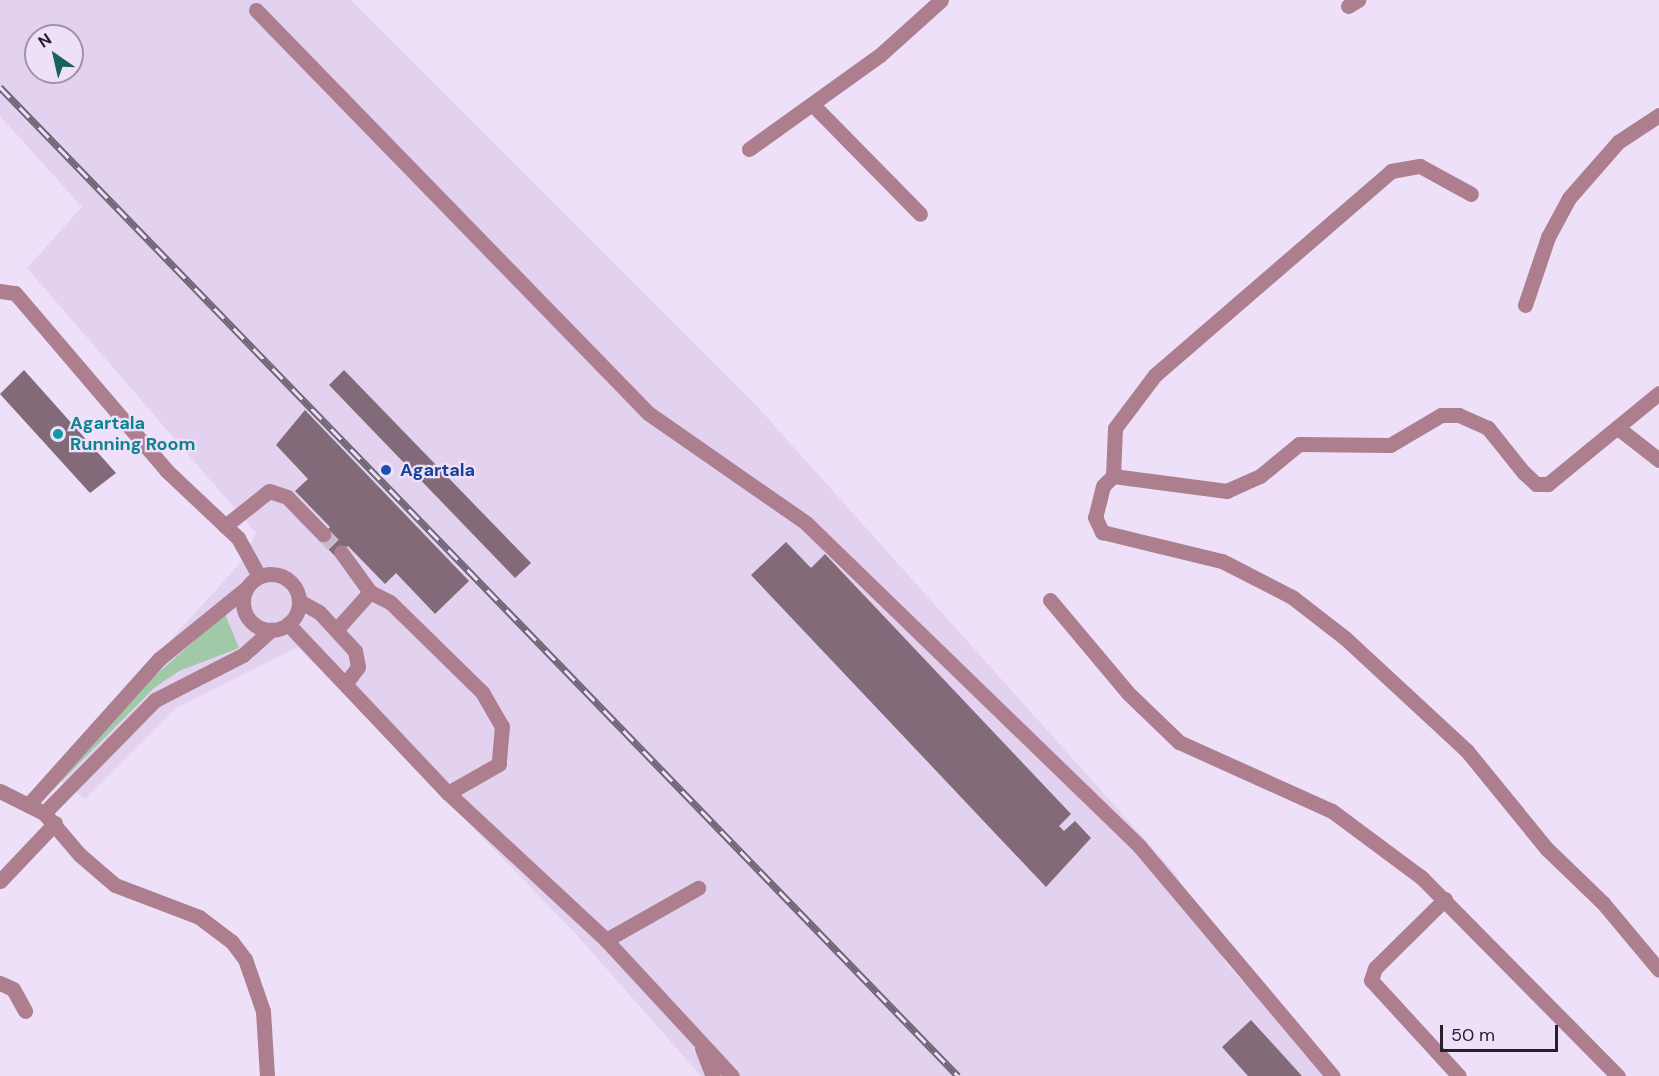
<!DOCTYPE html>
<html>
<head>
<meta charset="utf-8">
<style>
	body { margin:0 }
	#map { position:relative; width:1659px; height:1076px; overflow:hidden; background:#eee0f9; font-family:"DM Sans",sans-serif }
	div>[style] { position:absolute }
	.built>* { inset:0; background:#e3d1f0 }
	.green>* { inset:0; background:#a0caa7 }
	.building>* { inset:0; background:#826a78 }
	.minor-tunnel>* { height:15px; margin-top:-7.5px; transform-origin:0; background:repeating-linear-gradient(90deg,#c6bad0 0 15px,transparent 0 23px) }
	.minor>* { height:15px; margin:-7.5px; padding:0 7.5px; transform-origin:7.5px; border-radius:7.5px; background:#ad7e8d }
	.minor>.ring { margin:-7.5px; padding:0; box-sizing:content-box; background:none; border:15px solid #ad7e8d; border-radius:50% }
	.rail>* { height:7px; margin-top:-3.5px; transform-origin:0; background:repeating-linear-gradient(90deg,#eee0f9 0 14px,#6e6675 0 28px); box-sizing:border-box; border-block:2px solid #6e6675 }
	.dots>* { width:16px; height:16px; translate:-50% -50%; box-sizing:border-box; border:3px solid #eee0f9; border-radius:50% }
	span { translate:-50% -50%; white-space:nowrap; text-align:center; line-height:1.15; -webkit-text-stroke:4.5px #eee0f9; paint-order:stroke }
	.culture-label { font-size:18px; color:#0d838f; font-weight:700 }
	.left { translate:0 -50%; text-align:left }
	.transit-label { font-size:18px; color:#164399; font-weight:700 }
	.north { position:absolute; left:24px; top:24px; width:60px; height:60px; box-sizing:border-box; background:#eee0f9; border:2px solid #9e94a6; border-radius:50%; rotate:326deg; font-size:16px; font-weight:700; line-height:24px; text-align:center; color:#26212a }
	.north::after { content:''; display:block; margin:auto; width:21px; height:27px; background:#196358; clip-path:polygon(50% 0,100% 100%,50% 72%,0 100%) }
	.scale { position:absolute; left:1440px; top:1025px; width:118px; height:27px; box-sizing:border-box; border:3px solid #26212a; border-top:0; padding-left:8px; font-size:18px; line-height:21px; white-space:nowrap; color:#26212a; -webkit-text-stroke:4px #eee0f9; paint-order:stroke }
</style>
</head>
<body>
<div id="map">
	<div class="built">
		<div style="clip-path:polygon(evenodd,0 0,351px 0,756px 405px,1175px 873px,1227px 965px,1330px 1076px,701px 1076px,575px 933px,298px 647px,176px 708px,85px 799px,50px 773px,243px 560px,256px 533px,27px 268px,82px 207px,0 116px,0 0,36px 36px,72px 36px,72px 72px,36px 72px,36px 36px)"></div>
	</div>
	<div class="green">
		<div style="clip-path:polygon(225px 614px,239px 648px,179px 671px,154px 688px,46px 797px,150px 680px)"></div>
	</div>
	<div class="building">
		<div style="clip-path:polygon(24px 370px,116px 473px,90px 493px,0 394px)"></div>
		<div style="clip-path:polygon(344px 370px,531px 563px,515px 578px,329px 385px)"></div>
		<div style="clip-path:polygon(305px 410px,469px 581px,435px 614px,396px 573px,385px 584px,348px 546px,336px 557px,318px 539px,330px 527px,295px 491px,308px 479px,276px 445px)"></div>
		<div style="clip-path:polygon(786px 542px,811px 568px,825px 554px,1071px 814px,1059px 826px,1064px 831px,1075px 821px,1091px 838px,1046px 887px,751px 575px)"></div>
		<div style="clip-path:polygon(1251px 1020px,1302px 1076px,1248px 1076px,1222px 1047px)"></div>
	</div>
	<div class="minor-tunnel">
		<div style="left:323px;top:534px;width:25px;rotate:45deg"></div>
	</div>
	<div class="minor">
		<div style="left:1348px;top:6px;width:12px;rotate:-31deg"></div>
		<div style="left:256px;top:10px;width:562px;rotate:45.79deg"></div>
		<div style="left:648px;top:413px;width:193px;rotate:34.8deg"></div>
		<div style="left:806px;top:523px;width:465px;rotate:44.1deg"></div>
		<div style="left:1140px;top:847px;width:299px;rotate:49.9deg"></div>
		<div style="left:812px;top:104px;width:154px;rotate:45.5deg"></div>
		<div style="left:749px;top:149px;width:161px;rotate:-35.7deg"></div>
		<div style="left:880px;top:55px;width:82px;rotate:-42deg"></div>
		<div style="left:0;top:291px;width:15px;rotate:8deg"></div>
		<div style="left:15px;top:293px;width:234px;rotate:49.5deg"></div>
		<div style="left:167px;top:471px;width:98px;rotate:43.3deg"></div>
		<div style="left:238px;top:538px;width:43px;rotate:61.1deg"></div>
		<div style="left:1525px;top:305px;width:72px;rotate:-71.3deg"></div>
		<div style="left:1548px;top:237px;width:44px;rotate:-61.7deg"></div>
		<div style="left:1569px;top:198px;width:74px;rotate:-48.8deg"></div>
		<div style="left:1618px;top:142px;width:49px;rotate:-33.4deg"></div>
		<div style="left:1659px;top:393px;width:144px;rotate:140.7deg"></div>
		<div style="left:1548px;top:484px;width:12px;rotate:180deg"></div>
		<div style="left:1536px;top:484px;width:16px;rotate:-137deg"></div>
		<div style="left:1524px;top:473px;width:58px;rotate:-128.7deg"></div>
		<div style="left:1488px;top:428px;width:32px;rotate:-156deg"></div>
		<div style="left:1459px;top:415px;width:18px;rotate:180deg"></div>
		<div style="left:1441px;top:415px;width:59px;rotate:149.5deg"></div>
		<div style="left:1390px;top:445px;width:91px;rotate:-179.4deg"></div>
		<div style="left:1299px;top:444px;width:50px;rotate:140.6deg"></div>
		<div style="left:1260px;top:476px;width:36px;rotate:156deg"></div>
		<div style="left:1227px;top:491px;width:115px;rotate:-172.5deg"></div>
		<div style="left:1113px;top:476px;width:14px;rotate:135deg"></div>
		<div style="left:1103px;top:486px;width:32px;rotate:104deg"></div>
		<div style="left:1095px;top:517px;width:17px;rotate:65deg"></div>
		<div style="left:1102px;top:532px;width:123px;rotate:13.6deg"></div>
		<div style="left:1222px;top:561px;width:79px;rotate:27.2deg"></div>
		<div style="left:1292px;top:597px;width:67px;rotate:37.7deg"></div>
		<div style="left:1345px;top:638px;width:166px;rotate:42.8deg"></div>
		<div style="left:1467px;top:751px;width:127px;rotate:50.8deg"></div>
		<div style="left:1547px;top:849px;width:78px;rotate:44deg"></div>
		<div style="left:1603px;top:903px;width:87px;rotate:50.1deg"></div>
		<div style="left:1618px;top:428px;width:52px;rotate:38deg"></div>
		<div style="left:1113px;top:476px;width:48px;rotate:-87.6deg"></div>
		<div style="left:1115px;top:428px;width:66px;rotate:-53deg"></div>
		<div style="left:1155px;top:375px;width:312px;rotate:-40.8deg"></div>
		<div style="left:1391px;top:171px;width:29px;rotate:-10deg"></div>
		<div style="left:1420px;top:166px;width:58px;rotate:28.8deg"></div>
		<div style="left:225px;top:526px;width:56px;rotate:-38.5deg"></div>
		<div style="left:269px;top:491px;width:19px;rotate:18deg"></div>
		<div style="left:287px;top:497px;width:52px;rotate:45.8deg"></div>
		<div class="ring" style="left:243px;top:574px;width:41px;height:41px"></div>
		<div style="left:370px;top:592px;width:22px;rotate:27deg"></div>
		<div style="left:390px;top:602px;width:129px;rotate:44.4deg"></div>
		<div style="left:482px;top:692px;width:39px;rotate:60deg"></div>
		<div style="left:502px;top:726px;width:38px;rotate:95deg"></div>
		<div style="left:499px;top:764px;width:59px;rotate:150.4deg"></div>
		<div style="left:1050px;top:600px;width:121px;rotate:50deg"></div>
		<div style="left:1128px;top:693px;width:71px;rotate:43.9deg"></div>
		<div style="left:1179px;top:742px;width:168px;rotate:24.3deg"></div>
		<div style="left:1332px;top:811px;width:111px;rotate:36.6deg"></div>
		<div style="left:1421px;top:877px;width:280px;rotate:45.3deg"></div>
		<div style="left:299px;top:601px;width:23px;rotate:29deg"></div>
		<div style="left:319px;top:612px;width:53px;rotate:47.3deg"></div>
		<div style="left:355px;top:651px;width:16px;rotate:79deg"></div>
		<div style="left:358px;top:667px;width:21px;rotate:127deg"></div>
		<div style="left:288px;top:624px;width:233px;rotate:46.6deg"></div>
		<div style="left:448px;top:793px;width:216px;rotate:42.9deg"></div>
		<div style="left:606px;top:940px;width:185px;rotate:47.2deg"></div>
		<div style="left:336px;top:630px;width:51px;rotate:-48.2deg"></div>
		<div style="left:370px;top:592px;width:49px;rotate:-125.9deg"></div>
		<div style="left:0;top:791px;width:49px;rotate:26.6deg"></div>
		<div style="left:44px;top:813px;width:55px;rotate:49.4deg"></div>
		<div style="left:80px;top:855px;width:46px;rotate:40.6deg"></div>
		<div style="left:115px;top:885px;width:90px;rotate:20.9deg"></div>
		<div style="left:199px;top:917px;width:41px;rotate:37.1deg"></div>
		<div style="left:232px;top:942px;width:21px;rotate:53deg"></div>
		<div style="left:245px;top:959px;width:55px;rotate:70.9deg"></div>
		<div style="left:263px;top:1011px;width:65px;rotate:86.5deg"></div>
		<div style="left:29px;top:804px;width:195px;rotate:-48.1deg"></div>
		<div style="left:159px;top:659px;width:111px;rotate:-39.1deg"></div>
		<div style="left:44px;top:813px;width:158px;rotate:-45.5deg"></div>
		<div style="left:155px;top:700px;width:99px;rotate:-27.1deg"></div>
		<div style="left:243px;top:655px;width:38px;rotate:-42deg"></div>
		<div style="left:0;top:881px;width:80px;rotate:-46.5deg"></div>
		<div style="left:1445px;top:899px;width:98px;rotate:135.4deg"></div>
		<div style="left:1375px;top:968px;width:13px;rotate:108deg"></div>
		<div style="left:1371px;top:980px;width:130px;rotate:47.5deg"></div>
		<div style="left:606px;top:940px;width:106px;rotate:-29.5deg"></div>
		<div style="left:0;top:983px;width:14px;rotate:25deg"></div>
		<div style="left:13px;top:989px;width:25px;rotate:61deg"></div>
		<div style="left:702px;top:1048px;width:30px;rotate:69deg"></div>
	</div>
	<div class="rail">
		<div style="left:0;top:87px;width:1377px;rotate:45.91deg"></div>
	</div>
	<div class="dots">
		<div style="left:58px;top:434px;background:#0f9aa8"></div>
		<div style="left:386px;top:470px;background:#1a4fb4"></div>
	</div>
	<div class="culture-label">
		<span class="left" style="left:70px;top:434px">Agartala<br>Running Room</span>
	</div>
	<div class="transit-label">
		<span class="left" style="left:400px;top:470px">Agartala</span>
	</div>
	<div class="north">N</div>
	<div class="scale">50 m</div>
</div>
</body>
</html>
